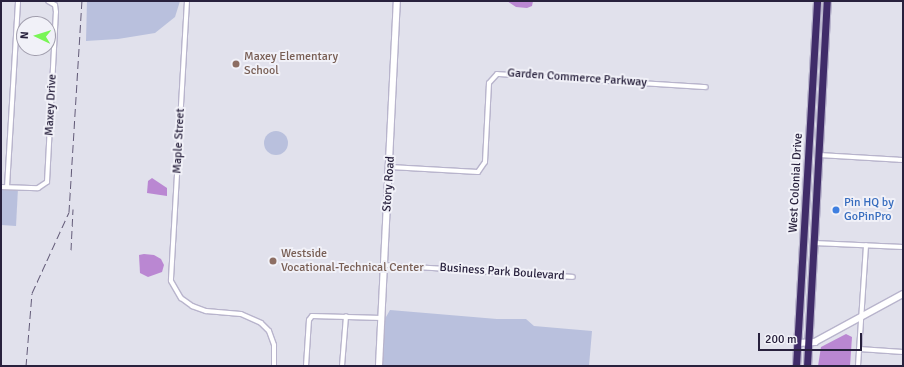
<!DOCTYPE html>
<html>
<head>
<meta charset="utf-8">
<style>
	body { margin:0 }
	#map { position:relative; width:904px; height:367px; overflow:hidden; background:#e1e1ec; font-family:Signika,sans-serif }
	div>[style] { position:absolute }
	.green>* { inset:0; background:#b9c0dd }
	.round { border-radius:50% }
	.water>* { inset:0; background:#ba87d2 }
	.roads { filter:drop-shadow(1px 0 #b8b4cc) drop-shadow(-1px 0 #b8b4cc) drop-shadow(0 1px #b8b4cc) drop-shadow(0 -1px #b8b4cc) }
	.street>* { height:4px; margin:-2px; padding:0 2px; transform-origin:2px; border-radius:2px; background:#fff }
	.secondary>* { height:5.5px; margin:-2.75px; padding:0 2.75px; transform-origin:2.75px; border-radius:2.75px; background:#fff }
	.highway>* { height:7px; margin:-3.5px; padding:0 3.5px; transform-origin:3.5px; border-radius:3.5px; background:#402c69 }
	.rail>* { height:1px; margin-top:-0.5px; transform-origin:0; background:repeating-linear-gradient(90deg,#635b78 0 8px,transparent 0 12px) }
	.dots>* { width:11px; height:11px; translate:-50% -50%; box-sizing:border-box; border:2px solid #f1f1f8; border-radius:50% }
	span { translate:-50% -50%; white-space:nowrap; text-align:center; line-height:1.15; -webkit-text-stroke:4px #f1f1f8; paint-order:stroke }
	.education-label { font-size:12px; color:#785e54 }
	.left { translate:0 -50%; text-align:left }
	.street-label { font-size:12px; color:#28213d }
	.shop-label { font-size:12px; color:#366cbe }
	.frame { position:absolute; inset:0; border:2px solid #28213d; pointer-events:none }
	.north { position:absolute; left:16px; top:16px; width:40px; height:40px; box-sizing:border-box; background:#f1f1f8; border:1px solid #a19ead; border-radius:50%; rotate:274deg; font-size:11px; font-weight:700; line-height:16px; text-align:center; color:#28213d }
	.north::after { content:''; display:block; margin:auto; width:14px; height:18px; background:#79f556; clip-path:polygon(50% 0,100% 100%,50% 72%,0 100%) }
	.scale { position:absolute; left:758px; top:333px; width:104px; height:18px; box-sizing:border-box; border:2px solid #28213d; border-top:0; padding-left:5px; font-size:12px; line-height:14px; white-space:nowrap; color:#28213d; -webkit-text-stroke:3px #f1f1f8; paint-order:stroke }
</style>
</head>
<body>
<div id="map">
	<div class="green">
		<div style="clip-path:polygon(87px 1px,180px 1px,175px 17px,155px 33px,118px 39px,86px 41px)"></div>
		<div class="round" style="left:264px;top:131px;width:24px;height:24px"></div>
		<div style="clip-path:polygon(18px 188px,16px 226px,1px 225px,1px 190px)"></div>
		<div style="clip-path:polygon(390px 310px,497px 319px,526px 319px,534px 326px,592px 331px,589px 366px,382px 366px,382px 324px)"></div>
	</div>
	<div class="water">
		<div style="clip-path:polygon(507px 1px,533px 1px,532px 6px,527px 8px,516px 7px)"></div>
		<div style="clip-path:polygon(152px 178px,167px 188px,167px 196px,147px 193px,148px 181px)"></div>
		<div style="clip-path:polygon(144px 254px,154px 255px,161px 259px,164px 265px,162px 272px,148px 277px,140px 273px,139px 255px)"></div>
		<div style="clip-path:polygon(846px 334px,852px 337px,850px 366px,818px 366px,821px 347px)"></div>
	</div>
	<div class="roads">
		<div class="street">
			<div style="left:187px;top:1px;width:280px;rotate:93.3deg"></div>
			<div style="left:171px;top:281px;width:20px;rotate:60deg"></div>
			<div style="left:181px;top:298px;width:14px;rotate:36deg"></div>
			<div style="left:192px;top:306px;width:15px;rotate:20deg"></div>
			<div style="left:206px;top:311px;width:35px;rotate:5deg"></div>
			<div style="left:241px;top:314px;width:22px;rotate:24deg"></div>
			<div style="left:261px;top:323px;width:11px;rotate:45deg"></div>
			<div style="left:269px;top:331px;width:15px;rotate:70deg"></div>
			<div style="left:274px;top:345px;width:21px;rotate:90deg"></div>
			<div style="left:819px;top:155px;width:84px;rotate:3.4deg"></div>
			<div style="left:390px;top:167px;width:88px;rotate:3.3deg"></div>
			<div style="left:478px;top:172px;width:12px;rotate:-55deg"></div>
			<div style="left:485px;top:162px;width:79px;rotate:-87.1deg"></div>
			<div style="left:489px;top:83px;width:12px;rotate:-48deg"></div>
			<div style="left:497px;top:74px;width:209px;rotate:3.6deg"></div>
			<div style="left:1px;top:187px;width:37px;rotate:2deg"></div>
			<div style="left:38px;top:188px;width:11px;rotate:-34deg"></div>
			<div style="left:47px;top:182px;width:170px;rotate:-87deg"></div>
			<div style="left:56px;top:12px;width:7px;rotate:-98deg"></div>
			<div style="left:55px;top:5px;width:8px;rotate:-150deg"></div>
			<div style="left:7px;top:187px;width:186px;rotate:-86.6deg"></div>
			<div style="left:814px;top:243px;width:89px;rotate:2.6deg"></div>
			<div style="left:383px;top:265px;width:190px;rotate:3.6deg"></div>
			<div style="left:859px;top:349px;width:44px;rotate:3.9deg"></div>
			<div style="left:306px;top:366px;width:46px;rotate:-86.3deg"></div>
			<div style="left:309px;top:320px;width:5px;rotate:-53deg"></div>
			<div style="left:312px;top:316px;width:70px;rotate:1.6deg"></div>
			<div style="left:342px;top:366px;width:50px;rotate:-85.4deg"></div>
			<div style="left:858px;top:366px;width:121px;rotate:-86.2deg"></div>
		</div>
		<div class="secondary">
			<div style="left:798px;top:343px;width:17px;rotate:-3deg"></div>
			<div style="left:815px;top:342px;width:100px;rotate:-28.6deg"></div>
			<div style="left:379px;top:366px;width:365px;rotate:-87.2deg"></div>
		</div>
		<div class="highway">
			<div style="left:796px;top:366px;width:366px;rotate:-86.7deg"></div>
			<div style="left:807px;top:366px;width:366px;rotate:-86.9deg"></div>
		</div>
	</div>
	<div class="rail">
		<div style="left:71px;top:250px;width:41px;rotate:-87.2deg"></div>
		<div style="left:26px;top:366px;width:73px;rotate:-85.3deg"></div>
		<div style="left:32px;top:293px;width:89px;rotate:-65.4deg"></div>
		<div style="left:69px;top:212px;width:211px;rotate:-86.5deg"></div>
	</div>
	<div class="dots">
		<div style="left:236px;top:64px;background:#8d6e63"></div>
		<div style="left:836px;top:210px;background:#3f7fe0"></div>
		<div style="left:273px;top:261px;background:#8d6e63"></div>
	</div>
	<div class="education-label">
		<span class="left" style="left:244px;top:64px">Maxey Elementary<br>School</span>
		<span class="left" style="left:281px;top:261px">Westside<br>Vocational-Technical Center</span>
	</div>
	<div class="street-label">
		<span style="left:577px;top:78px;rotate:4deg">Garden Commerce Parkway</span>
		<span style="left:51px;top:105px;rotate:-87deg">Maxey Drive</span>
		<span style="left:179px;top:141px;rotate:-87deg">Maple Street</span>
		<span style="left:796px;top:183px;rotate:-87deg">West Colonial Drive</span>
		<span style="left:389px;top:184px;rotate:-86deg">Story Road</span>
		<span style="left:502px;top:272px;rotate:4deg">Business Park Boulevard</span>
	</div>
	<div class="shop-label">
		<span class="left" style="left:844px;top:210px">Pin HQ by<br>GoPinPro</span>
	</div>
	<div class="frame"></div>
	<div class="north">N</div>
	<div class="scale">200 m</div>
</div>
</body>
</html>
